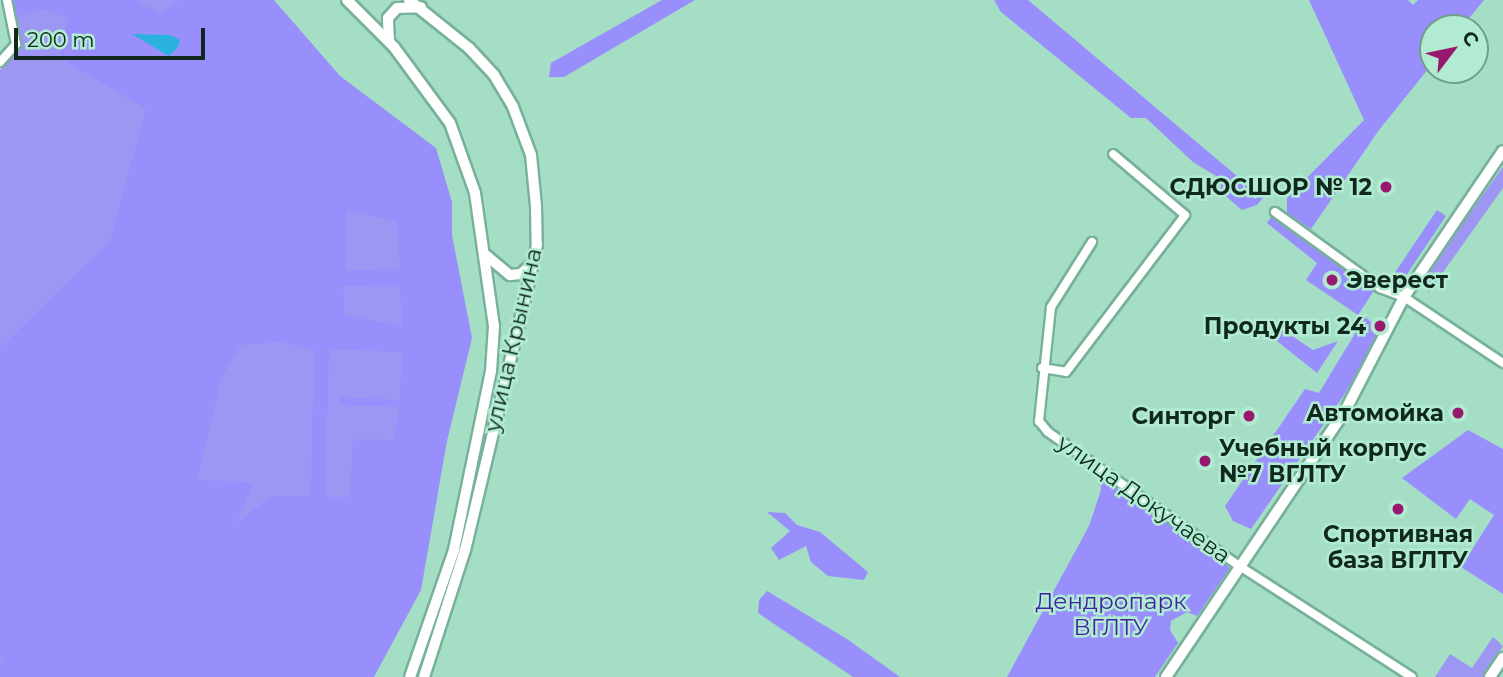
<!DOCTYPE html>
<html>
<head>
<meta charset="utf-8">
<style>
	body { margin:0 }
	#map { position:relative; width:1503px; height:677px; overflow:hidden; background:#a4dfc5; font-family:Montserrat,sans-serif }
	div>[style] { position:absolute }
	.green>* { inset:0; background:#9d97f3 }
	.forest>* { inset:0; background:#988efc }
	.water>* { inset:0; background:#2ab2de }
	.roads { filter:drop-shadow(2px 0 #78b199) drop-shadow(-2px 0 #78b199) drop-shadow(0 2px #78b199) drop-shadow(0 -2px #78b199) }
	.minor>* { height:8px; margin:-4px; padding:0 4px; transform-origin:4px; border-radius:4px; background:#fff }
	.secondary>* { height:10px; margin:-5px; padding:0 5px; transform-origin:5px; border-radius:5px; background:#fff }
	.dots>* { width:19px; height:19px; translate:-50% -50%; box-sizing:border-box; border:4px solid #b1ecd2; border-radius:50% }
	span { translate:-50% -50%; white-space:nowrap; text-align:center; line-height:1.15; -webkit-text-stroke:5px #b1ecd2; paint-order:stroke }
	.poi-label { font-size:23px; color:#11281f; font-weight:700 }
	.right { translate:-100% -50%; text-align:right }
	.left { translate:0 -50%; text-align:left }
	.street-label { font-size:23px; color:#11281f }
	.park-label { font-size:23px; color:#421f9f }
	.north { position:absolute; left:1419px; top:14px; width:70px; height:70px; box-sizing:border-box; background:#b1ecd2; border:2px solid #719e8a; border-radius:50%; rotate:58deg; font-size:19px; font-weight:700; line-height:28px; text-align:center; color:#11281f }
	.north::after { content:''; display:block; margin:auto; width:24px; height:32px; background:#98186e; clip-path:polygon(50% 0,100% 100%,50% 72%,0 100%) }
	.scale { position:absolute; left:14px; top:28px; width:191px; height:32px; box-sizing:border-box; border:4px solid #11281f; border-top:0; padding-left:9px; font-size:21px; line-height:24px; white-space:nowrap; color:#11281f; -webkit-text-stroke:5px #b1ecd2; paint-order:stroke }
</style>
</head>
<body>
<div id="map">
	<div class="green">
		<div style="clip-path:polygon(12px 0,264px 0,350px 88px,432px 148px,414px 590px,0 677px,0 70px,20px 50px)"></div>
		<div style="clip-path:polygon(1503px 167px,1503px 188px,1429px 292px,1420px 282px)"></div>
		<div style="clip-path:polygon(1493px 637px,1503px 646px,1483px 677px,1435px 677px,1450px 654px,1472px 668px)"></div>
	</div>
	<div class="forest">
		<div style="clip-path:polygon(evenodd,14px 0,136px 0,160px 14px,180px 0,274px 0,340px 76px,436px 148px,452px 202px,452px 235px,472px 338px,447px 441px,421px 590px,374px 677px,0 677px,0 665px,6px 661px,0 654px,0 348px,110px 241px,146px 109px,60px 58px,68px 18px,44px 9px,17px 16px,14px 0,158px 33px,180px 40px,173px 57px,135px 35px,158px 33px,14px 0,346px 210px,397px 222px,400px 271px,346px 270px,346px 210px,14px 0,343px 286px,400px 287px,402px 326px,344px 315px,343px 286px,14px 0,280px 342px,314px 350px,311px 496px,271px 496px,235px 525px,252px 488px,247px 482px,197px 480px,221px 379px,241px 345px,280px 342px,14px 0,329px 349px,402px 352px,400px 400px,340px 397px,340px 405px,399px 407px,394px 440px,353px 439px,350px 497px,325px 497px,329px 349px)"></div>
		<div style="clip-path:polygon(662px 0,695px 0,564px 77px,549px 77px,551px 63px)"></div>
		<div style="clip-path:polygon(994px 0,1028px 0,1263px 198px,1257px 205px,1242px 210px,1221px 192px,1221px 179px,1193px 162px,1146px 118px,1131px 118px,1001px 12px)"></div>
		<div style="clip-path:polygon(1309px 0,1408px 0,1413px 5px,1418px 0,1484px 0,1461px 28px,1433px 28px,1433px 63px,1379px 130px,1311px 229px,1287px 214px,1287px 198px,1364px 120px)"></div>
		<div style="clip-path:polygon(1437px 210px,1446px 216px,1397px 289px,1386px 286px)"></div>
		<div style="clip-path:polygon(1273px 214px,1375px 289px,1358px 315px,1306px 280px,1317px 263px,1267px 223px)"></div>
		<div style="clip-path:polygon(1365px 317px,1383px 332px,1344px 395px,1251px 529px,1233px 521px,1225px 506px,1305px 389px,1319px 393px)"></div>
		<div style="clip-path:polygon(1270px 321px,1313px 350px,1338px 341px,1317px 373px,1263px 330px)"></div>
		<div style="clip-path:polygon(1468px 430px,1503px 449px,1503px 594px,1461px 567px,1494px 515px,1470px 499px,1456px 519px,1402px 478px)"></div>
		<div style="clip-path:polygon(1100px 477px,1111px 478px,1230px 568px,1197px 616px,1187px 612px,1171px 621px,1170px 630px,1178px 643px,1155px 677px,1007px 677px,1089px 526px,1101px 490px)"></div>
		<div style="clip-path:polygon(767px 512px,785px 513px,797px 525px,820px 532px,868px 572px,864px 580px,828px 576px,811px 562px,806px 546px,779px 560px,771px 548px,790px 531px)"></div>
		<div style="clip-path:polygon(767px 591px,847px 639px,900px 677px,853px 677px,758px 613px,759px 600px)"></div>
	</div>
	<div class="water">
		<div style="clip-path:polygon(132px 34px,170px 35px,180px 40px,178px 47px,169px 56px)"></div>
	</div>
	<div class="roads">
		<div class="minor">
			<div style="left:0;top:62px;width:24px;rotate:-48deg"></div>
			<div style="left:16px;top:44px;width:45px;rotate:-101.6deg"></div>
			<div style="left:1275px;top:212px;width:130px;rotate:35.9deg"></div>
			<div style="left:1380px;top:288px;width:26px;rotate:21deg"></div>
			<div style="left:1404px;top:297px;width:119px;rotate:33.7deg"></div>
			<div style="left:1092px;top:242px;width:77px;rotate:122.2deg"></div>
			<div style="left:1051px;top:307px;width:115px;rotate:96deg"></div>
			<div style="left:1039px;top:421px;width:14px;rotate:51deg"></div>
			<div style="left:1048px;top:432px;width:236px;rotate:35deg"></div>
			<div style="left:1241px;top:567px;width:203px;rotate:32.8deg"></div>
			<div style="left:1042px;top:368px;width:24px;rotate:9deg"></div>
			<div style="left:1066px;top:372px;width:197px;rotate:-52.8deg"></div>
			<div style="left:1185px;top:215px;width:94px;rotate:-139.7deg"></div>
		</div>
		<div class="secondary">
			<div style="left:347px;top:0;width:66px;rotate:45deg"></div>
			<div style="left:394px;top:47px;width:94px;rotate:53.6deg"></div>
			<div style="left:450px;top:123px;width:74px;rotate:70.3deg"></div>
			<div style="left:475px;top:193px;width:134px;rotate:81.9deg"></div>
			<div style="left:494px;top:326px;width:45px;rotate:93.8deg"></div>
			<div style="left:491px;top:371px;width:183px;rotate:101.7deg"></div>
			<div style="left:454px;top:550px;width:134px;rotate:109.1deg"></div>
			<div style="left:409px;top:0;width:77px;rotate:38.7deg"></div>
			<div style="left:469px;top:48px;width:37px;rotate:47deg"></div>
			<div style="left:494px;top:75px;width:37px;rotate:59deg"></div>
			<div style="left:513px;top:107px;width:51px;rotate:69.4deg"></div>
			<div style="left:531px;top:155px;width:51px;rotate:84.4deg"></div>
			<div style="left:536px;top:206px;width:39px;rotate:89deg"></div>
			<div style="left:537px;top:245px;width:42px;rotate:102.4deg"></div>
			<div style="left:528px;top:286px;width:271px;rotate:103.4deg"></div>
			<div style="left:465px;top:550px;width:133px;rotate:107.9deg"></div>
			<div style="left:389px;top:40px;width:22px;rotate:-93deg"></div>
			<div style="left:388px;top:18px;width:13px;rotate:-48deg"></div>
			<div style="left:397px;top:8px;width:24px;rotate:-2deg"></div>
			<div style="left:487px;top:256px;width:30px;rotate:40deg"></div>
			<div style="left:510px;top:275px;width:11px;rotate:-5deg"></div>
			<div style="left:521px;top:274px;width:16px;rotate:-43deg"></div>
			<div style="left:1166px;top:677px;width:323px;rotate:-56.1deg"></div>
			<div style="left:1346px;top:409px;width:126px;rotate:-62.6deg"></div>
			<div style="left:1404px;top:297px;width:176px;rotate:-55.9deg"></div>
			<div style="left:1490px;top:677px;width:23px;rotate:-56deg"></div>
		</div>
	</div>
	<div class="dots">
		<div style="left:1386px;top:187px;background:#98186e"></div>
		<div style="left:1332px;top:280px;background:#98186e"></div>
		<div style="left:1380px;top:326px;background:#98186e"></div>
		<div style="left:1458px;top:413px;background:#98186e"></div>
		<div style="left:1249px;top:416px;background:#98186e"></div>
		<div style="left:1205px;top:461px;background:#98186e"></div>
		<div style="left:1398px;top:509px;background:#98186e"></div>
	</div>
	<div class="poi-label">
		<span class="right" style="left:1372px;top:187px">СДЮСШОР № 12</span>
		<span class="left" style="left:1346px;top:280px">Эверест</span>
		<span class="right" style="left:1366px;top:326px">Продукты 24</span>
		<span class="right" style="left:1444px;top:413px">Автомойка</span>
		<span class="right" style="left:1235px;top:416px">Синторг</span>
		<span class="left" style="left:1219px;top:461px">Учебный корпус<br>№7 ВГЛТУ</span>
		<span style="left:1398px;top:547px">Спортивная<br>база ВГЛТУ</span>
	</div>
	<div class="street-label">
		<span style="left:513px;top:340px;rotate:-77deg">улица Крынина</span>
		<span style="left:1144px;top:499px;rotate:35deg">улица Докучаева</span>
	</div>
	<div class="park-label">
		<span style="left:1111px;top:614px">Дендропарк<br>ВГЛТУ</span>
	</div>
	<div class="north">С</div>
	<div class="scale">200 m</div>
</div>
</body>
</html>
